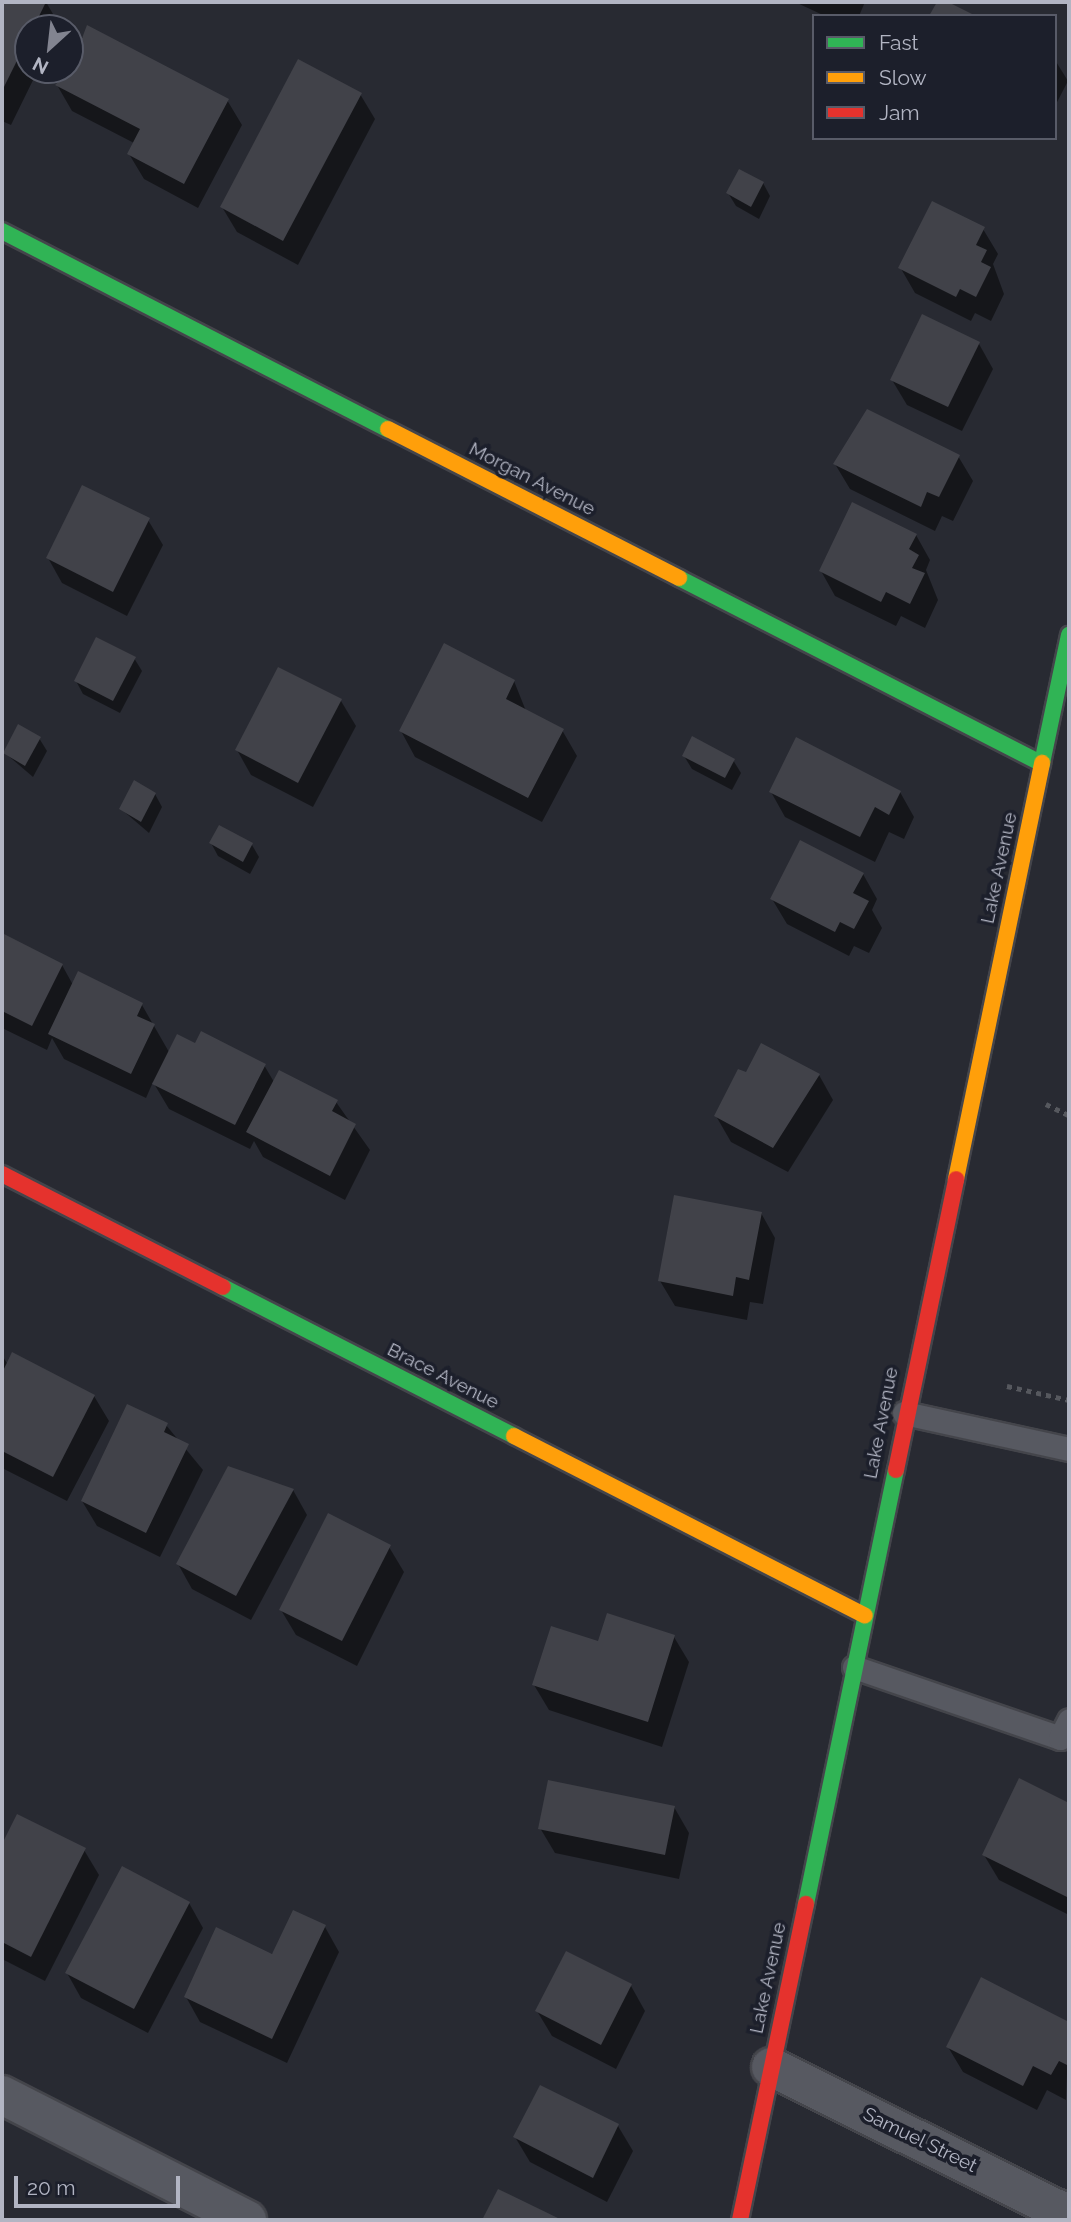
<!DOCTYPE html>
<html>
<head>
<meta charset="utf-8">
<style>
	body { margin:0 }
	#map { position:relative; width:1071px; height:2222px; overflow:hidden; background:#282a32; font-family:Raleway,sans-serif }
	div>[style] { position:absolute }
	.shadow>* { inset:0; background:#0007 }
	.building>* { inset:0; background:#414249 }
	.path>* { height:4.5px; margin-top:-2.25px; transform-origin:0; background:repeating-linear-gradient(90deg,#56585e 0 5px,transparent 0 10px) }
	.roads { filter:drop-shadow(2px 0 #44454b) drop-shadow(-2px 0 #44454b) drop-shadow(0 2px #44454b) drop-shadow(0 -2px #44454b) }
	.lane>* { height:23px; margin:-11.5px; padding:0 11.5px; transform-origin:11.5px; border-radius:11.5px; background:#575961 }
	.street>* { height:38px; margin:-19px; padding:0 19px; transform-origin:19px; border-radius:19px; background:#575961 }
	.fast>* { height:16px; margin:-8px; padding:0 8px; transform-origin:8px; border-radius:8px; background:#30b455 }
	.slow>* { height:16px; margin:-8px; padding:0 8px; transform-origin:8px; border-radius:8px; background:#ff9f0a }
	.jam>* { height:16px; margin:-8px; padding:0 8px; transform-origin:8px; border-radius:8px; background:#e5322d }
	span { translate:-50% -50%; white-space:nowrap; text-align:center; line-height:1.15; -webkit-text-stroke:7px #1c1f2b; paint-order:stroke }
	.street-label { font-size:19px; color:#b2b5c3 }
	.frame { position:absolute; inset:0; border:4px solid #b2b5c3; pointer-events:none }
	.legend { position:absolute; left:812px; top:14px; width:245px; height:126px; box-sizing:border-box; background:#1c1f2b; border:2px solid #585b68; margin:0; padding:9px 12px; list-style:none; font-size:21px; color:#b2b5c3 }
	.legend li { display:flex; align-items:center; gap:14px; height:35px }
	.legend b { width:35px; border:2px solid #585b68 }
	.north { position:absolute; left:14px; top:14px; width:70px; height:70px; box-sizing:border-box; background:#1c1f2b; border:2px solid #585b68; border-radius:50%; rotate:207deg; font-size:19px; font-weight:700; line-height:28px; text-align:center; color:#b2b5c3 }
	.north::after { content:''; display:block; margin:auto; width:24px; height:32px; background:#828490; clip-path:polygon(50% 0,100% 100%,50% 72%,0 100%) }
	.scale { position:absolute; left:14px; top:2176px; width:166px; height:32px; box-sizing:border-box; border:4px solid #b2b5c3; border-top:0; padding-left:9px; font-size:21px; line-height:24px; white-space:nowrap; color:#b2b5c3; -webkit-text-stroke:5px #1c1f2b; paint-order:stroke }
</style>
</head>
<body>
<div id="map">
	<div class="shadow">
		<div style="clip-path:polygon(2px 2px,46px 2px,60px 26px,28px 28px,28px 70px,38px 70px,11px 125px,2px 121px)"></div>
		<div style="clip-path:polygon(795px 2px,865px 2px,859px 16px,825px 16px)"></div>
		<div style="clip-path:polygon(88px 27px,227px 100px,242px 125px,198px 208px,144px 179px,129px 154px,134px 143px,72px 111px,57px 85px)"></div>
		<div style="clip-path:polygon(1055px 60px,1068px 81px,1055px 106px)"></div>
		<div style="clip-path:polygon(360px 94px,375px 119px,298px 265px,237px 232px,222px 207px)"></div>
		<div style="clip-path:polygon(763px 183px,770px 196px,759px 219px,736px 206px,728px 193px)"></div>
		<div style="clip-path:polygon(983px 229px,998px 254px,993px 264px,1004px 294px,991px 321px,975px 313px,971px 321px,915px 293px,900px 267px)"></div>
		<div style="clip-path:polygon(979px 344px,993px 369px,962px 431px,907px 405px,892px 380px)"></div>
		<div style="clip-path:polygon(958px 456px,973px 481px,953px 521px,942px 516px,935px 531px,850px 489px,835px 464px)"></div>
		<div style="clip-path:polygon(148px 520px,163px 545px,127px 616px,62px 583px,48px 558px)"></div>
		<div style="clip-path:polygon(916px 535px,930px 560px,926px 570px,938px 600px,925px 628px,901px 616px,896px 626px,835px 596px,821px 571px)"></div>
		<div style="clip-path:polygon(134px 658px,142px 671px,120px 713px,83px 694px,76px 681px)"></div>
		<div style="clip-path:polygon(279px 669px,341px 701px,356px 726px,313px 807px,251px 775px,237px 750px)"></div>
		<div style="clip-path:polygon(514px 681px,526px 711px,562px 730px,577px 756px,542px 822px,415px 757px,401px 731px)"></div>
		<div style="clip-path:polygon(39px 738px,47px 751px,33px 777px,5px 753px)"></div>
		<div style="clip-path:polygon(684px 756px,733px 760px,741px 773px,732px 790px,692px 769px)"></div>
		<div style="clip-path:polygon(771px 792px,900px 792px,914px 817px,904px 839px,889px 832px,875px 862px,785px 817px)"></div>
		<div style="clip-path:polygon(155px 794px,162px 807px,149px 833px,121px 809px)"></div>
		<div style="clip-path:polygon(211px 843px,252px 845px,259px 857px,250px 874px,218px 856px)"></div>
		<div style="clip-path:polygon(863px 874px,877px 899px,872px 910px,882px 928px,869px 953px,854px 946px,849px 956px,787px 924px,772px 899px)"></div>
		<div style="clip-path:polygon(2px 935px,62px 965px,73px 985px,142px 1005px,169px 1052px,196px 1046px,264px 1065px,274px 1082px,336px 1102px,370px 1150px,345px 1200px,263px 1157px,254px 1141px,250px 1149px,169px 1109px,153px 1082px,146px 1098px,64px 1059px,52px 1038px,47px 1050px,2px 1028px)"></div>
		<div style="clip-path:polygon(747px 1075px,819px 1075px,833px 1100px,788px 1172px,731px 1142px,716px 1116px)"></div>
		<div style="clip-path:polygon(761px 1213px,775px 1238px,763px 1304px,750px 1302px,747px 1320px,675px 1306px,660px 1281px)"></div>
		<div style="clip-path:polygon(2px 1355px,8px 1365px,94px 1396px,109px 1421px,67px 1501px,2px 1468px)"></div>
		<div style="clip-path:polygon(166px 1425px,203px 1470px,160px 1557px,97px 1526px,82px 1501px)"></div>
		<div style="clip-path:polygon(293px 1490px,307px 1515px,251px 1620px,192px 1589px,178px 1564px)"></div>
		<div style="clip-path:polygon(389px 1547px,404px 1572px,357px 1666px,296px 1635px,281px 1610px)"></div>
		<div style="clip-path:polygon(674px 1637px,689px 1662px,662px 1747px,549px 1710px,534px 1685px,599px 1644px)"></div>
		<div style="clip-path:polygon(1020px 1781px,1069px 1805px,1069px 1915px,999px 1880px,984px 1855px)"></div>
		<div style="clip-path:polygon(674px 1807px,689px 1833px,679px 1879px,555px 1853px,540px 1828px)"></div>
		<div style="clip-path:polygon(18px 1816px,84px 1850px,99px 1875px,45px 1981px,2px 1959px,2px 1848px)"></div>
		<div style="clip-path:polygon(189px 1903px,203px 1928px,148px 2033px,81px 1998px,67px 1973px)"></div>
		<div style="clip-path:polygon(325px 1927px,339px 1952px,287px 2063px,200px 2022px,186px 1997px)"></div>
		<div style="clip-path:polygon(982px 1980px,1069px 2024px,1066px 2100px,1047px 2090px,1037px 2110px,963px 2072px,948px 2047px)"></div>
		<div style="clip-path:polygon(631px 1986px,645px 2011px,616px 2069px,552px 2036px,537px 2011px)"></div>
		<div style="clip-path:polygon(618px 2126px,633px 2151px,607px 2202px,530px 2162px,515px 2137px)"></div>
	</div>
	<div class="building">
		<div style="clip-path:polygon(2px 2px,46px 2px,2px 91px)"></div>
		<div style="clip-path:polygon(937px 2px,948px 2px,976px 16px,929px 16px)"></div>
		<div style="clip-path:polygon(87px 25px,229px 99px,184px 184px,127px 154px,140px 129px,55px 85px,70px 70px)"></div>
		<div style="clip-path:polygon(298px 59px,362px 93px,283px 241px,220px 207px)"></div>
		<div style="clip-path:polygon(739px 169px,764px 182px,751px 207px,726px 193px)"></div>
		<div style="clip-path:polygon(932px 201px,985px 227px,976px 245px,987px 250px,981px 262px,991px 267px,976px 297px,960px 289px,956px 297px,898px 268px)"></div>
		<div style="clip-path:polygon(922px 314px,980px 342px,948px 407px,890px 380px)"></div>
		<div style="clip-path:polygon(867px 409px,960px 455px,939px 497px,927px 492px,921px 507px,833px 464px)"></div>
		<div style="clip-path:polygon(82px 485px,150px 518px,113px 592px,46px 558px)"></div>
		<div style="clip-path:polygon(852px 502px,917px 534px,909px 549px,919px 555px,912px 568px,925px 573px,910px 604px,886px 592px,881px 602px,819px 571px)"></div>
		<div style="clip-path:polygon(96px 637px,136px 657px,113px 701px,74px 681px)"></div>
		<div style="clip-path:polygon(444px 643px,515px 680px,506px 699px,564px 729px,528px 798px,399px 731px)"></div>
		<div style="clip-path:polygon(278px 667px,342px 699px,298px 783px,235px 750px)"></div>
		<div style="clip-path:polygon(18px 724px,41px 737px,25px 766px,3px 753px)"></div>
		<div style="clip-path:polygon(692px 736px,735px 759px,725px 778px,682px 756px)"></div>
		<div style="clip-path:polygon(796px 737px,901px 791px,889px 815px,875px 807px,860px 837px,769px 792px)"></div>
		<div style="clip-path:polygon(134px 780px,156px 793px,141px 822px,119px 809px)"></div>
		<div style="clip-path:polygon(219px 825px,253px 843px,243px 862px,209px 843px)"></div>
		<div style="clip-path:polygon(800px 840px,864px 873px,853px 893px,869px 901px,854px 929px,840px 922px,835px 932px,770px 899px)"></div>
		<div style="clip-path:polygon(2px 933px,63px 964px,32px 1026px,2px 1011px)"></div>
		<div style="clip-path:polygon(78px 971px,143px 1003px,137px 1016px,155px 1024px,131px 1074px,48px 1034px)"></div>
		<div style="clip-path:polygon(201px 1031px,266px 1064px,235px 1125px,152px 1084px,177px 1034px,195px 1043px)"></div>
		<div style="clip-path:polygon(761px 1043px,820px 1074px,773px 1148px,714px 1116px,738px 1069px,746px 1072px)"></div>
		<div style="clip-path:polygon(279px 1070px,338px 1100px,332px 1111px,356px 1124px,330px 1176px,246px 1132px)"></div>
		<div style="clip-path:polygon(674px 1195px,762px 1212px,749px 1280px,736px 1277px,733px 1296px,658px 1281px)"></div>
		<div style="clip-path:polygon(12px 1352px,95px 1395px,53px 1477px,2px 1451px,2px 1373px)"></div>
		<div style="clip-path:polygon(127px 1404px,168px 1423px,164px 1432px,189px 1444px,146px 1533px,81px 1501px)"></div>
		<div style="clip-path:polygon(228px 1466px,294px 1489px,236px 1596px,176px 1564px)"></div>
		<div style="clip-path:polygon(328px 1513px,391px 1545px,342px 1641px,279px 1610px)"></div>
		<div style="clip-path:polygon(607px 1613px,675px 1635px,648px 1722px,532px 1685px,551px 1626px,598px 1641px)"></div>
		<div style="clip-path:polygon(1019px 1778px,1069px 1803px,1069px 1898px,982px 1855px)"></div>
		<div style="clip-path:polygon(548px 1780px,675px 1806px,665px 1855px,538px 1829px)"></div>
		<div style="clip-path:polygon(17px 1814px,86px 1848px,31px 1957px,2px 1942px,2px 1844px)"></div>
		<div style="clip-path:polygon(122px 1866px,190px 1902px,134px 2009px,65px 1973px)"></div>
		<div style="clip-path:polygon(293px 1910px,326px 1925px,272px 2039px,184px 1997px,216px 1927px,272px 1954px)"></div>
		<div style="clip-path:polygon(566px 1951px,632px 1984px,601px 2045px,535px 2011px)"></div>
		<div style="clip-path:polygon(981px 1977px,1069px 2022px,1069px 2066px,1059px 2061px,1051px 2075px,1033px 2066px,1023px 2086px,946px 2047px)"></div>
		<div style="clip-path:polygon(540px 2085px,619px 2124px,593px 2178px,513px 2137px)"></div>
		<div style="clip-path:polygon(498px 2189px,562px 2220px,482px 2220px)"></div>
	</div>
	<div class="path">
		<div style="left:1046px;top:1104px;width:25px;rotate:26deg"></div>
		<div style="left:1007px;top:1386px;width:64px;rotate:12.7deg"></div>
	</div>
	<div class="roads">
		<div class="lane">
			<div style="left:904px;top:1413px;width:169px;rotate:12.3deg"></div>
			<div style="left:854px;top:1667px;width:218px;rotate:19deg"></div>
			<div style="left:1060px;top:1738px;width:20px;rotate:-63deg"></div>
		</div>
		<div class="street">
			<div style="left:771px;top:2067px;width:333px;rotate:26.4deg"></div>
			<div style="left:2px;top:2095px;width:275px;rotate:27deg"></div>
		</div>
		<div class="fast">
			<div style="left:2px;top:231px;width:434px;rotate:27.2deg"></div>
			<div style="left:679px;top:578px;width:408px;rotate:27.1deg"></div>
			<div style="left:1042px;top:763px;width:131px;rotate:-78.1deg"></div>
			<div style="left:223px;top:1287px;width:327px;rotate:27.1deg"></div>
			<div style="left:806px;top:1904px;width:443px;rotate:-78.3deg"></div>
		</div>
		<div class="slow">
			<div style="left:388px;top:429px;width:327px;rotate:27.1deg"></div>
			<div style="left:956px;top:1179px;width:425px;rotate:-78.3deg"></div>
			<div style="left:514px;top:1436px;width:394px;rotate:27.1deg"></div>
		</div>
		<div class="jam">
			<div style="left:2px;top:1174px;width:248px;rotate:27.1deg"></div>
			<div style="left:896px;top:1470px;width:297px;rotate:-78.3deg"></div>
			<div style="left:740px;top:2220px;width:323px;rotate:-78.2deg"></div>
		</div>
	</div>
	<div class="street-label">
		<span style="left:532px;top:479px;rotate:27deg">Morgan Avenue</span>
		<span style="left:999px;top:868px;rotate:-78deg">Lake Avenue</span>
		<span style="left:443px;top:1376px;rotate:27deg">Brace Avenue</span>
		<span style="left:881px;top:1423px;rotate:-79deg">Lake Avenue</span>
		<span style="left:768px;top:1978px;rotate:-78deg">Lake Avenue</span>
		<span style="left:920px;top:2140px;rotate:26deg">Samuel Street</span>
	</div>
	<div class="frame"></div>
	<ul class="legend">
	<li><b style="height:9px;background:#30b455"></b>Fast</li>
	<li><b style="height:9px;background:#ff9f0a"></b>Slow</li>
	<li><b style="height:9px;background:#e5322d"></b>Jam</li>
	</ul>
	<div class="north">N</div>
	<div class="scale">20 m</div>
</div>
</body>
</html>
